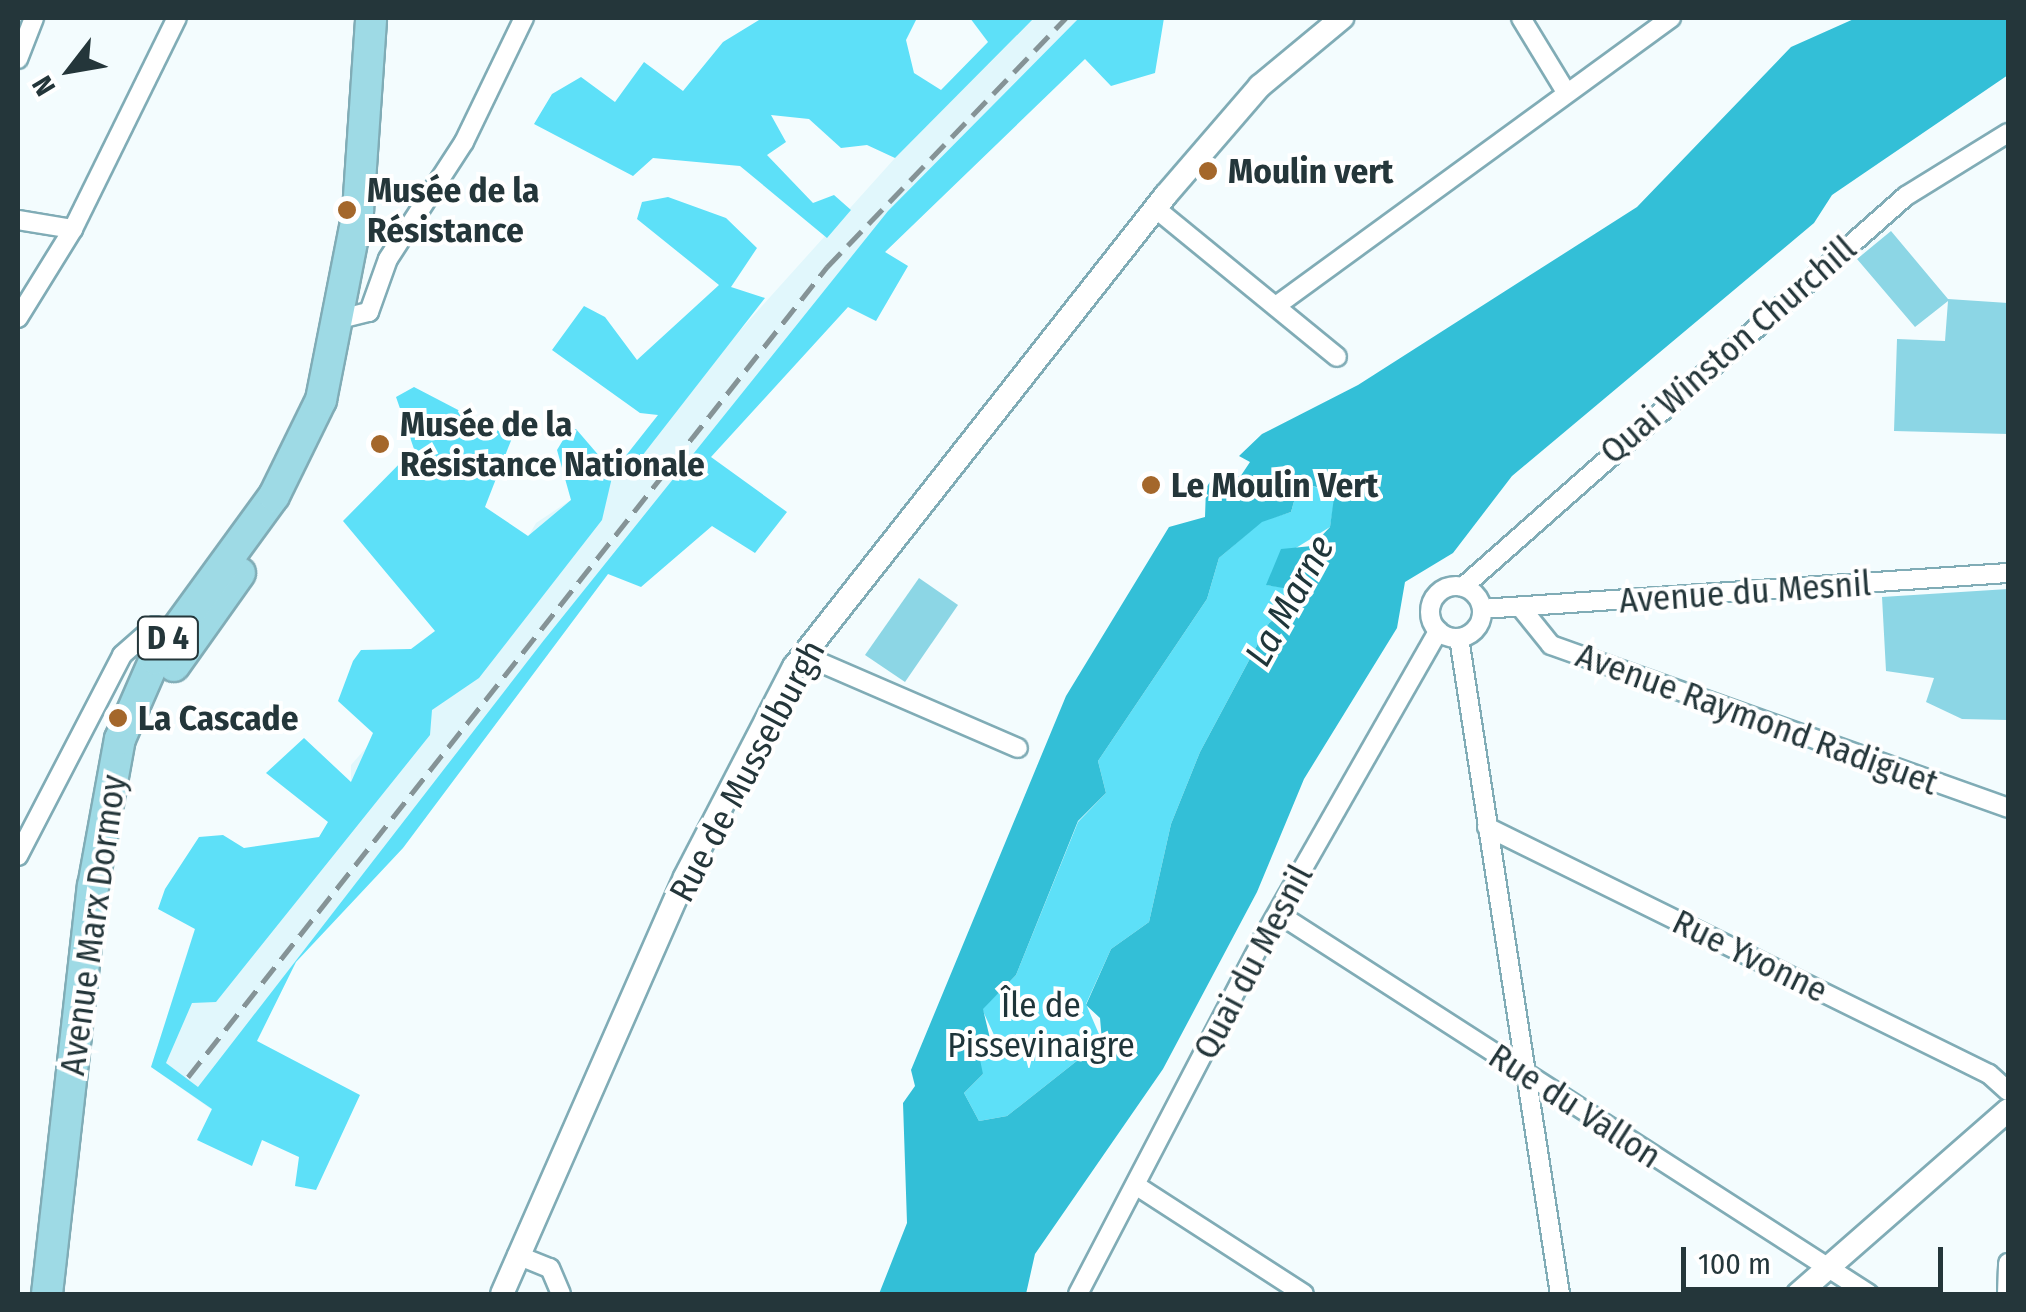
<!DOCTYPE html>
<html>
<head>
<meta charset="utf-8">
<style>
	body { margin:0 }
	#map { position:relative; width:2026px; height:1312px; overflow:hidden; background:#f3fcfe; font-family:"Fira Sans Condensed",sans-serif }
	div>[style] { position:absolute }
	.built>* { inset:0; background:#e1f7fc }
	.green>* { inset:0; background:#8cd6e5 }
	.forest>* { inset:0; background:#5de0f8 }
	.water>* { inset:0; background:#33bfd7 }
	.roads { filter:drop-shadow(2px 0 #80acb6) drop-shadow(-2px 0 #80acb6) drop-shadow(0 2px #80acb6) drop-shadow(0 -2px #80acb6) }
	.minor>* { height:18px; margin:-9px; padding:0 9px; transform-origin:9px; border-radius:9px; background:#fff }
	.minor>.ring { margin:-9px; padding:0; box-sizing:content-box; background:none; border:18px solid #fff; border-radius:50% }
	.tertiary>* { height:22px; margin:-11px; padding:0 11px; transform-origin:11px; border-radius:11px; background:#fff }
	.primary>* { height:30px; margin:-15px; padding:0 15px; transform-origin:15px; border-radius:15px; background:#9edae5 }
	.rail>* { height:5px; margin-top:-2.5px; transform-origin:0; background:repeating-linear-gradient(90deg,#859396 0 20px,transparent 0 30px) }
	.dots>* { width:28px; height:28px; translate:-50% -50%; box-sizing:border-box; border:5px solid #fff; border-radius:50% }
	span { translate:-50% -50%; white-space:nowrap; text-align:center; line-height:1.15; -webkit-text-stroke:8px #fff; paint-order:stroke }
	.shield-label span { padding:2px 8px; background:#fff; border:2px solid; border-radius:8px; -webkit-text-stroke-width:0 }
	.shield-label { font-size:32px; color:#24363a; font-weight:700 }
	.poi-label { font-size:35px; color:#24363a; font-weight:700 }
	.left { translate:0 -50%; text-align:left }
	.street-label { font-size:35px; color:#24363a }
	.park-label { font-size:35px; color:#1e353a }
	.water-label { font-size:38px; color:#1f363a; font-style:italic }
	.frame { position:absolute; inset:0; border:20px solid #24363a; pointer-events:none }
	.north { position:absolute; left:20px; top:20px; width:100px; height:100px; -webkit-text-stroke:8px #fff; paint-order:stroke; rotate:239deg; font-size:28px; font-weight:700; line-height:40px; text-align:center; color:#24363a }
	.north::after { content:''; display:block; margin:auto; width:35px; height:45px; background:#24363a; clip-path:polygon(50% 0,100% 100%,50% 72%,0 100%) }
	.scale { position:absolute; left:1681px; top:1247px; width:262px; height:45px; box-sizing:border-box; border:5px solid #24363a; border-top:0; padding-left:12px; font-size:30px; line-height:35px; white-space:nowrap; color:#24363a; -webkit-text-stroke:8px #fff; paint-order:stroke }
</style>
</head>
<body>
<div id="map">
	<div class="built">
		<div style="clip-path:polygon(1012px 18px,1124px 18px,885px 252px,908px 266px,876px 321px,848px 307px,629px 546px,403px 848px,296px 962px,212px 1110px,151px 1067px,195px 928px,283px 899px,351px 783px,351px 765px,484px 613px,536px 523px,613px 472px,895px 158px,901px 132px)"></div>
	</div>
	<div class="green">
		<div style="clip-path:polygon(1891px 231px,1948px 299px,2008px 303px,2008px 434px,1894px 431px,1897px 339px,1945px 341px,1948px 301px,1915px 327px,1857px 259px)"></div>
		<div style="clip-path:polygon(919px 578px,958px 605px,905px 682px,865px 655px)"></div>
		<div style="clip-path:polygon(2008px 589px,2008px 720px,1962px 719px,1926px 702px,1934px 678px,1886px 671px,1882px 597px)"></div>
	</div>
	<div class="forest">
		<div style="clip-path:polygon(917px 18px,906px 40px,914px 73px,941px 90px,988px 42px,970px 18px,1034px 18px,895px 158px,867px 145px,841px 148px,809px 119px,771px 115px,786px 142px,767px 155px,813px 203px,834px 195px,851px 210px,827px 238px,740px 166px,653px 158px,633px 176px,534px 124px,552px 94px,581px 77px,615px 102px,644px 62px,683px 91px,723px 42px,759px 20px)"></div>
		<div style="clip-path:polygon(1079px 18px,1164px 18px,1155px 73px,1111px 86px,1085px 59px,885px 252px,908px 266px,876px 321px,848px 307px,711px 457px,787px 512px,755px 553px,712px 526px,641px 587px,608px 574px,403px 848px,296px 962px,257px 1041px,360px 1095px,316px 1190px,295px 1186px,299px 1157px,262px 1140px,252px 1166px,197px 1140px,212px 1109px,151px 1067px,195px 929px,158px 909px,165px 889px,199px 837px,223px 835px,244px 848px,319px 837px,328px 822px,266px 773px,304px 738px,351px 782px,373px 733px,338px 701px,353px 661px,361px 650px,411px 649px,435px 631px,343px 521px,414px 449px,396px 397px,414px 387px,512px 438px,485px 507px,528px 536px,571px 500px,557px 450px,566px 435px,576px 429px,613px 472px,658px 415px,640px 413px,552px 350px,584px 306px,605px 317px,637px 360px,719px 285px,637px 219px,642px 202px,668px 197px,726px 218px,757px 248px,731px 287px,765px 298px,628px 474px,613px 473px,602px 520px,479px 678px,432px 710px,430px 735px,216px 1002px,192px 1003px,166px 1063px,198px 1087px,544px 640px,888px 211px)"></div>
		<div style="clip-path:polygon(1299px 484px,1336px 491px,1330px 527px,1278px 559px,1267px 585px,1289px 588px,1286px 610px,1269px 623px,1200px 752px,1171px 824px,1149px 922px,1111px 949px,1086px 1004px,1102px 1041px,1007px 1116px,979px 1121px,964px 1093px,983px 1074px,973px 1061px,994px 1035px,982px 1009px,1016px 975px,1078px 822px,1106px 793px,1098px 761px,1207px 599px,1219px 558px,1262px 521px,1291px 512px)"></div>
	</div>
	<div class="water">
		<div style="clip-path:polygon(evenodd,1856px 18px,2008px 18px,2008px 75px,1832px 195px,1814px 223px,1512px 476px,1453px 553px,1405px 582px,1397px 628px,1304px 779px,1257px 892px,1163px 1069px,1035px 1254px,1026px 1294px,879px 1294px,907px 1223px,903px 1103px,915px 1086px,911px 1070px,1066px 696px,1169px 527px,1205px 517px,1206px 488px,1217px 471px,1240px 477px,1250px 462px,1239px 456px,1262px 434px,1358px 385px,1637px 207px,1791px 47px,1856px 18px,1299px 484px,1335px 490px,1330px 527px,1312px 546px,1281px 549px,1266px 585px,1289px 589px,1286px 610px,1269px 623px,1200px 752px,1171px 824px,1149px 922px,1111px 949px,1086px 1005px,1100px 1018px,1102px 1041px,1007px 1116px,979px 1121px,964px 1093px,983px 1074px,978px 1050px,992px 1047px,983px 1009px,1016px 975px,1078px 821px,1106px 793px,1098px 761px,1207px 599px,1219px 558px,1262px 522px,1291px 512px,1299px 484px)"></div>
	</div>
	<div class="roads">
		<div class="minor">
			<div style="left:1521px;top:18px;width:87px;rotate:58.7deg"></div>
			<div style="left:18px;top:59px;width:44px;rotate:-68.7deg"></div>
			<div style="left:1155px;top:208px;width:235px;rotate:39.3deg"></div>
			<div style="left:18px;top:220px;width:56px;rotate:9.3deg"></div>
			<div style="left:1276px;top:306px;width:489px;rotate:-36.1deg"></div>
			<div style="left:18px;top:318px;width:105px;rotate:-58.3deg"></div>
			<div style="left:73px;top:229px;width:235px;rotate:-63.8deg"></div>
			<div style="left:340px;top:319px;width:30px;rotate:-14deg"></div>
			<div style="left:369px;top:312px;width:56px;rotate:-70.3deg"></div>
			<div style="left:388px;top:259px;width:140px;rotate:-57deg"></div>
			<div style="left:464px;top:142px;width:138px;rotate:-64.2deg"></div>
			<div class="ring" style="left:1430px;top:586px;width:34px;height:34px"></div>
			<div style="left:1463px;top:587px;width:591px;rotate:-41.43deg"></div>
			<div style="left:1906px;top:196px;width:120px;rotate:-31.7deg"></div>
			<div style="left:1482px;top:609px;width:527px;rotate:-3.92deg"></div>
			<div style="left:1522px;top:609px;width:46px;rotate:51.1deg"></div>
			<div style="left:1551px;top:645px;width:485px;rotate:19.6deg"></div>
			<div style="left:1459px;top:638px;width:664px;rotate:81.25deg"></div>
			<div style="left:803px;top:655px;width:234px;rotate:23.4deg"></div>
			<div style="left:1487px;top:827px;width:559px;rotate:26.2deg"></div>
			<div style="left:1989px;top:1074px;width:25px;rotate:42deg"></div>
			<div style="left:18px;top:856px;width:226px;rotate:-62.6deg"></div>
			<div style="left:122px;top:655px;width:44px;rotate:-41.3deg"></div>
			<div style="left:155px;top:626px;width:27px;rotate:13deg"></div>
			<div style="left:1282px;top:916px;width:698px;rotate:32.78deg"></div>
			<div style="left:1140px;top:1188px;width:195px;rotate:32.9deg"></div>
			<div style="left:517px;top:1255px;width:35px;rotate:22deg"></div>
			<div style="left:550px;top:1268px;width:28px;rotate:67deg"></div>
			<div style="left:1078px;top:1294px;width:399px;rotate:-62.5deg"></div>
			<div style="left:1262px;top:940px;width:356px;rotate:-60.3deg"></div>
			<div style="left:2007px;top:1294px;width:31px;rotate:-88deg"></div>
		</div>
		<div class="tertiary">
			<div style="left:502px;top:1294px;width:455px;rotate:-66.3deg"></div>
			<div style="left:685px;top:877px;width:237px;rotate:-62.6deg"></div>
			<div style="left:794px;top:667px;width:600px;rotate:-51.77deg"></div>
			<div style="left:1165px;top:196px;width:145px;rotate:-49.2deg"></div>
			<div style="left:1260px;top:86px;width:107px;rotate:-39.7deg"></div>
			<div style="left:1798px;top:1294px;width:279px;rotate:-41.2deg"></div>
		</div>
		<div class="primary">
			<div style="left:174px;top:666px;width:114px;rotate:-54.6deg"></div>
			<div style="left:47px;top:1294px;width:410px;rotate:-83.6deg"></div>
			<div style="left:93px;top:887px;width:150px;rotate:-79.7deg"></div>
			<div style="left:120px;top:739px;width:87px;rotate:-66.4deg"></div>
			<div style="left:155px;top:659px;width:202px;rotate:-53.9deg"></div>
			<div style="left:274px;top:496px;width:107px;rotate:-63.9deg"></div>
			<div style="left:321px;top:400px;width:193px;rotate:-78.9deg"></div>
			<div style="left:358px;top:211px;width:193px;rotate:-86.1deg"></div>
		</div>
	</div>
	<div class="rail">
		<div style="left:188px;top:1077px;width:1032px;rotate:-51.73deg"></div>
		<div style="left:827px;top:267px;width:345px;rotate:-46.2deg"></div>
	</div>
	<div class="dots">
		<div style="left:1208px;top:171px;background:#a4672b"></div>
		<div style="left:347px;top:210px;background:#a4672b"></div>
		<div style="left:380px;top:444px;background:#a4672b"></div>
		<div style="left:1151px;top:485px;background:#a4672b"></div>
		<div style="left:118px;top:718px;background:#a4672b"></div>
	</div>
	<div class="shield-label">
		<span style="left:168px;top:638px">D 4</span>
	</div>
	<div class="poi-label">
		<span class="left" style="left:1228px;top:171px">Moulin vert</span>
		<span class="left" style="left:367px;top:210px">Musée de la<br>Résistance</span>
		<span class="left" style="left:400px;top:444px">Musée de la<br>Résistance Nationale</span>
		<span class="left" style="left:1171px;top:485px">Le Moulin Vert</span>
		<span class="left" style="left:138px;top:718px">La Cascade</span>
	</div>
	<div class="street-label">
		<span style="left:1728px;top:350px;rotate:-41deg">Quai Winston Churchill</span>
		<span style="left:1745px;top:592px;rotate:-4deg">Avenue du Mesnil</span>
		<span style="left:1757px;top:719px;rotate:20deg">Avenue Raymond Radiguet</span>
		<span style="left:747px;top:771px;rotate:-62deg">Rue de Musselburgh</span>
		<span style="left:93px;top:925px;rotate:-82deg">Avenue Marx Dormoy</span>
		<span style="left:1750px;top:956px;rotate:26deg">Rue Yvonne</span>
		<span style="left:1253px;top:962px;rotate:-62deg">Quai du Mesnil</span>
		<span style="left:1575px;top:1106px;rotate:33deg">Rue du Vallon</span>
	</div>
	<div class="park-label">
		<span style="left:1041px;top:1025px">Île de<br>Pissevinaigre</span>
	</div>
	<div class="water-label">
		<span style="left:1290px;top:601px;rotate:-61deg">La Marne</span>
	</div>
	<div class="frame"></div>
	<div class="north">N</div>
	<div class="scale">100 m</div>
</div>
</body>
</html>
